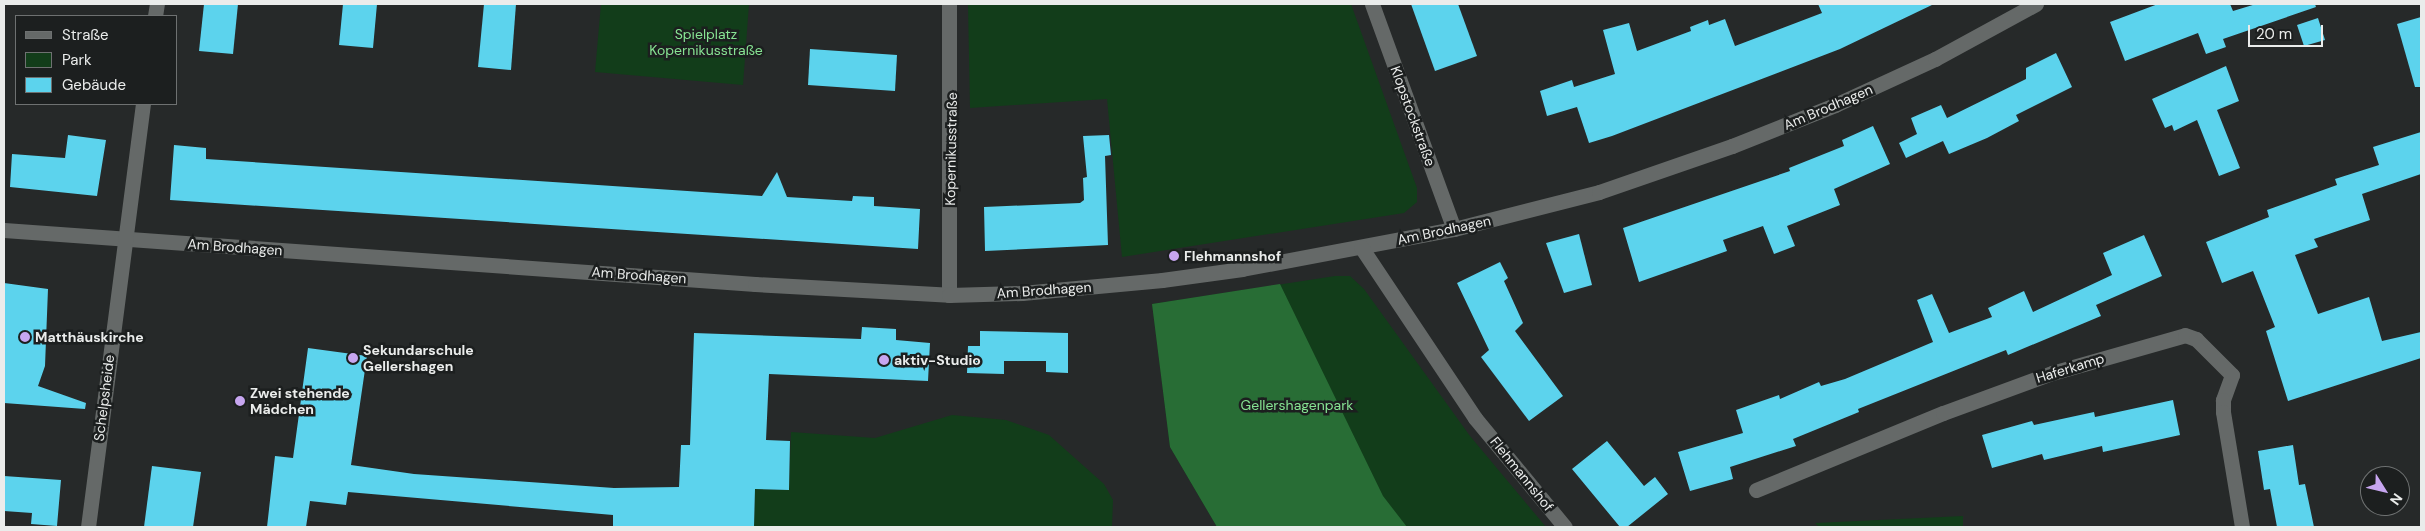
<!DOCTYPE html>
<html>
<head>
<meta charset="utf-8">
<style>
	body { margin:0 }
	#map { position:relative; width:2425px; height:531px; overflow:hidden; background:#262929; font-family:"DM Sans",sans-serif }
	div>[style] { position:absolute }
	.green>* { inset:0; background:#123d1a }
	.forest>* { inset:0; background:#286d35 }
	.building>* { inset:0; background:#5cd3ed }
	.minor>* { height:15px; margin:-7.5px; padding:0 7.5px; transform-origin:7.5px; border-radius:7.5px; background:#656968 }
	.dots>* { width:14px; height:14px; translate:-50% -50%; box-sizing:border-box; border:2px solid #1c1f1f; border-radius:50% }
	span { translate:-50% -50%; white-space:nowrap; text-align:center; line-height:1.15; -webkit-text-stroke:5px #1c1f1f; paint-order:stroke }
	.park-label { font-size:14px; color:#87e393 }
	.street-label { font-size:14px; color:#eaeceb }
	.poi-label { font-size:14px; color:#eaeceb; font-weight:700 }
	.left { translate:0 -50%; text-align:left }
	.frame { position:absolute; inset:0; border:5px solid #eaeceb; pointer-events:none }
	.legend { position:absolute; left:15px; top:15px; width:162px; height:90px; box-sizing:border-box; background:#1c1f1f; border:1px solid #6e7171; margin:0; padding:6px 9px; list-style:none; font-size:15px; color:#eaeceb }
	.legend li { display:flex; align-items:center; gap:10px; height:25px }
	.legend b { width:25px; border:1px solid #6e7171 }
	.north { position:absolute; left:2360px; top:466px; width:50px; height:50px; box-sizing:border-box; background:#1c1f1f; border:1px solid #6e7171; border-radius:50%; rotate:126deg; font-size:14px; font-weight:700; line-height:20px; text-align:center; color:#eaeceb }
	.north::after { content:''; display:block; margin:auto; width:18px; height:22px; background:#c7a6f0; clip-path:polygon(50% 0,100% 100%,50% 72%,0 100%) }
	.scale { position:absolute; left:2248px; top:25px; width:75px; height:22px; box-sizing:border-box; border:2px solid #eaeceb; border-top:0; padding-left:6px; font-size:15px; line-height:18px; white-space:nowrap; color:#eaeceb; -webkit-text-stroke:4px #1c1f1f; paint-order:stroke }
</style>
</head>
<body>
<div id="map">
	<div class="green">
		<div style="clip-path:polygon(601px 4px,749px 4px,743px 85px,595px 72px)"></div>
		<div style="clip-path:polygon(968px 4px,1351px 4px,1417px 188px,1417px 202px,1404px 213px,1122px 257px,1107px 99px,970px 108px)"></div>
		<div style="clip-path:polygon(1335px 276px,1350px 276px,1364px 289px,1470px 436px,1546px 527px,1217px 527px,1170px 447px,1152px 304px)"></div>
		<div style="clip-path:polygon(952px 415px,1006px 420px,1049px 435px,1104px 484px,1113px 500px,1112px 527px,754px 527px,755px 489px,789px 490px,791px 432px,875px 438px)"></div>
		<div style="clip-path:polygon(1963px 516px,1963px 527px,1819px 527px,1815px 523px)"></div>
	</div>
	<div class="forest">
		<div style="clip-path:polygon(1280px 284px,1383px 496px,1407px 527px,1217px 527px,1170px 447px,1152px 304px)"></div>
	</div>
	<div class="building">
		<div style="clip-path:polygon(204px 4px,238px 4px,233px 54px,199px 51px)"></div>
		<div style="clip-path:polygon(343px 4px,377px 4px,373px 48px,339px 45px)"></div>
		<div style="clip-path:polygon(484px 4px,516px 4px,511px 70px,478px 67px)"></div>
		<div style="clip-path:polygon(1411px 4px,1458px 4px,1477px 56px,1435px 71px)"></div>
		<div style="clip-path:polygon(1818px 4px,1934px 4px,1840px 49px,1612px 136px,1589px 143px,1577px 107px,1547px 116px,1540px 91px,1572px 80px,1574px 87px,1615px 74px,1603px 30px,1629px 23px,1637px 51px,1691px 31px,1690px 27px,1708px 20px,1709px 25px,1725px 19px,1735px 46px,1822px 13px)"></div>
		<div style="clip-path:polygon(2158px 4px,2230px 4px,2233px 11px,2256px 4px,2315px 4px,2316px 7px,2223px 39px,2226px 47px,2206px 54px,2198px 33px,2125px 61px,2110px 22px)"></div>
		<div style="clip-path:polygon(2421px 17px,2421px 87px,2415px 87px,2397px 24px)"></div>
		<div style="clip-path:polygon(2318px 18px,2325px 40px,2304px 46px,2297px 25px)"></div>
		<div style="clip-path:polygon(810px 49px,897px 55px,895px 91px,808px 85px)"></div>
		<div style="clip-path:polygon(2056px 53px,2072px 87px,2016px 115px,2019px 121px,1987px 138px,1949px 154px,1943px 141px,1906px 158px,1899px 143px,1917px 134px,1911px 118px,1941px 105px,1947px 118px,2026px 79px,2026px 68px)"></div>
		<div style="clip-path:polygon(2226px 66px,2239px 101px,2217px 110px,2240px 168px,2219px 176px,2197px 120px,2174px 131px,2172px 125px,2165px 128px,2152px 99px)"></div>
		<div style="clip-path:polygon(1873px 126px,1890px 164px,1834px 189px,1840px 205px,1787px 226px,1795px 246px,1774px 254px,1763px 226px,1723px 240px,1727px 251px,1639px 282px,1623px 228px,1790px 171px,1789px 168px,1844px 146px,1842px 140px)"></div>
		<div style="clip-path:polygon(2421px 132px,2421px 174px,2362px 194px,2370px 220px,2314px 239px,2318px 247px,2295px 255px,2318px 314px,2369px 297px,2382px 341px,2421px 332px,2421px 358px,2288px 401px,2266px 331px,2275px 327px,2253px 271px,2222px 283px,2206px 242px,2269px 217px,2267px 210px,2337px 185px,2335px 179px,2379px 165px,2373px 147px)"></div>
		<div style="clip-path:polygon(68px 135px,106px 140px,97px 196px,10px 187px,12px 154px,65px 158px)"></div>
		<div style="clip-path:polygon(1109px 135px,1111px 155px,1105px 156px,1108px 245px,985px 251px,984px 207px,1080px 203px,1084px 200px,1083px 178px,1087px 177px,1083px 136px)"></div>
		<div style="clip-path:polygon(174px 145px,206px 148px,206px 159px,762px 196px,777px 172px,787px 197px,852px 201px,853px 196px,874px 197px,874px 206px,920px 209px,918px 249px,170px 200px)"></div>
		<div style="clip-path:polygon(1579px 234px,1592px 285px,1564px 293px,1546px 243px)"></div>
		<div style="clip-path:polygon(2144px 235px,2162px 276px,2096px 305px,2101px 316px,2008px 355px,2006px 350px,1858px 409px,1859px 412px,1793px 439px,1796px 446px,1730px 467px,1733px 479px,1690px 491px,1678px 452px,1743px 433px,1736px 410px,1779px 395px,1780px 399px,1819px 382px,1821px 386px,1845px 379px,1933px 342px,1917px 300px,1932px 294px,1949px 333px,1992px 317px,1988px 308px,2024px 291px,2033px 312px,2112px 275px,2103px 253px)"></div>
		<div style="clip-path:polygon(1500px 262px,1508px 278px,1504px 281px,1523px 323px,1515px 331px,1563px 396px,1529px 421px,1481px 357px,1489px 350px,1457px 283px)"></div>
		<div style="clip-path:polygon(4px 283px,48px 289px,45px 366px,38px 386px,86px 403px,85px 409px,4px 403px)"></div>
		<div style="clip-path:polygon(862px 327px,896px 329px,896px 340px,930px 343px,928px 381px,769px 374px,766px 440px,790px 441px,789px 490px,755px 489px,754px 527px,613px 527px,613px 515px,348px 492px,346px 505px,310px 501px,306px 527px,267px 527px,275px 456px,293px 458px,308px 348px,367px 356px,351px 465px,414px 474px,614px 488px,679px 487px,681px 445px,690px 445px,694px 333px,861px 339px)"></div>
		<div style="clip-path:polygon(980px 331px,1068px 333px,1068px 373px,1046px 372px,1046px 361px,1004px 361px,1004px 374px,967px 373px,968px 346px,980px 346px)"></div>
		<div style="clip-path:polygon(2173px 400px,2180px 435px,2103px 452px,2102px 446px,2044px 460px,2042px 454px,1992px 468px,1982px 435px,2032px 421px,2034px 425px,2094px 412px,2095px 417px)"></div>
		<div style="clip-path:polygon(1607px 441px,1644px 486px,1655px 477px,1668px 494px,1627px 527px,1620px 527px,1572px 469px)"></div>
		<div style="clip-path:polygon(2293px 445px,2299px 485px,2305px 484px,2314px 527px,2277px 527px,2270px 489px,2264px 490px,2258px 451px)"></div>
		<div style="clip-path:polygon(152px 466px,201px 472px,193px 527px,144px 527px)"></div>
		<div style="clip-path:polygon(4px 476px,61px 480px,57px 526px,31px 524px,32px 513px,4px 511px)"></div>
	</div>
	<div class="minor">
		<div style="left:949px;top:4px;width:291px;rotate:90deg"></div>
		<div style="left:1372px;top:4px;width:239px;rotate:70deg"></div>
		<div style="left:155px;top:16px;width:12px;rotate:-81deg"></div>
		<div style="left:4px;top:230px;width:753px;rotate:4.11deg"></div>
		<div style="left:755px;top:284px;width:194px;rotate:3.2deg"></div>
		<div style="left:949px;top:295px;width:73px;rotate:-1.6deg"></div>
		<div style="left:1022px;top:293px;width:141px;rotate:-5.3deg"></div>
		<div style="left:1162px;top:280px;width:81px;rotate:-7.8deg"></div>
		<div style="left:1242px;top:269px;width:216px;rotate:-10.7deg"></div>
		<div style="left:1454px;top:229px;width:150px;rotate:-14.3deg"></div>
		<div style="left:1599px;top:192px;width:141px;rotate:-19.1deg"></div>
		<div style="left:1732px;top:146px;width:111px;rotate:-21.7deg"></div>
		<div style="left:1835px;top:105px;width:110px;rotate:-24.7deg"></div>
		<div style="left:1935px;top:59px;width:115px;rotate:-28.6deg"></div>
		<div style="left:1361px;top:247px;width:206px;rotate:56.3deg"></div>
		<div style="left:1475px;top:418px;width:141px;rotate:50.5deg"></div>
		<div style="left:1756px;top:490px;width:202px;rotate:-22.4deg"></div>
		<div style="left:1943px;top:413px;width:116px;rotate:-20.2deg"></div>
		<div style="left:2052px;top:373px;width:138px;rotate:-15.9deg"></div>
		<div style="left:2185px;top:335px;width:12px;rotate:20deg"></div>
		<div style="left:2196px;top:339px;width:51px;rotate:45deg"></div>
		<div style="left:2232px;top:375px;width:27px;rotate:110deg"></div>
		<div style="left:2223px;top:400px;width:12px;rotate:90deg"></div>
		<div style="left:2223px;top:412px;width:117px;rotate:80.6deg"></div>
		<div style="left:88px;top:527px;width:427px;rotate:-82.6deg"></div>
	</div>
	<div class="dots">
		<div style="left:1174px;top:256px;background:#c7a6f0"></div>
		<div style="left:25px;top:337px;background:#c7a6f0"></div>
		<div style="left:353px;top:358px;background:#c7a6f0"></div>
		<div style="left:884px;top:360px;background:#c7a6f0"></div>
		<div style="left:240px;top:401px;background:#c7a6f0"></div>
	</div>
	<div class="park-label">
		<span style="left:706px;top:42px">Spielplatz<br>Kopernikusstraße</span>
		<span style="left:1297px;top:405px">Gellershagenpark</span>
	</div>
	<div class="street-label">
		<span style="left:1828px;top:107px;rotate:-23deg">Am Brodhagen</span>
		<span style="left:1413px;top:116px;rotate:70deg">Klopstockstraße</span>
		<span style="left:951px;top:149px;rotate:-89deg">Kopernikusstraße</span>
		<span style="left:1444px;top:230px;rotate:-12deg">Am Brodhagen</span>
		<span style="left:235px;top:247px;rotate:4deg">Am Brodhagen</span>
		<span style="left:639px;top:275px;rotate:4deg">Am Brodhagen</span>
		<span style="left:1044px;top:290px;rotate:-4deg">Am Brodhagen</span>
		<span style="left:2070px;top:368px;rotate:-17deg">Haferkamp</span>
		<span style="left:104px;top:398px;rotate:-83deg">Schelpsheide</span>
		<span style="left:1522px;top:474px;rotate:51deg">Flehmannshof</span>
	</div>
	<div class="poi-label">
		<span class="left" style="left:1184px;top:256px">Flehmannshof</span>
		<span class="left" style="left:35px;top:337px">Matthäuskirche</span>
		<span class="left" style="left:363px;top:358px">Sekundarschule<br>Gellershagen</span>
		<span class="left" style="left:894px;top:360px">aktiv-Studio</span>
		<span class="left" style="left:250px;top:401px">Zwei stehende<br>Mädchen</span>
	</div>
	<div class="frame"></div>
	<ul class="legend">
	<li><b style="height:6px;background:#656968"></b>Straße</li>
	<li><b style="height:14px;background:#123d1a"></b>Park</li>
	<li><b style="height:14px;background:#5cd3ed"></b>Gebäude</li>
	</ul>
	<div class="north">N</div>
	<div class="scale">20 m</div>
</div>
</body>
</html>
